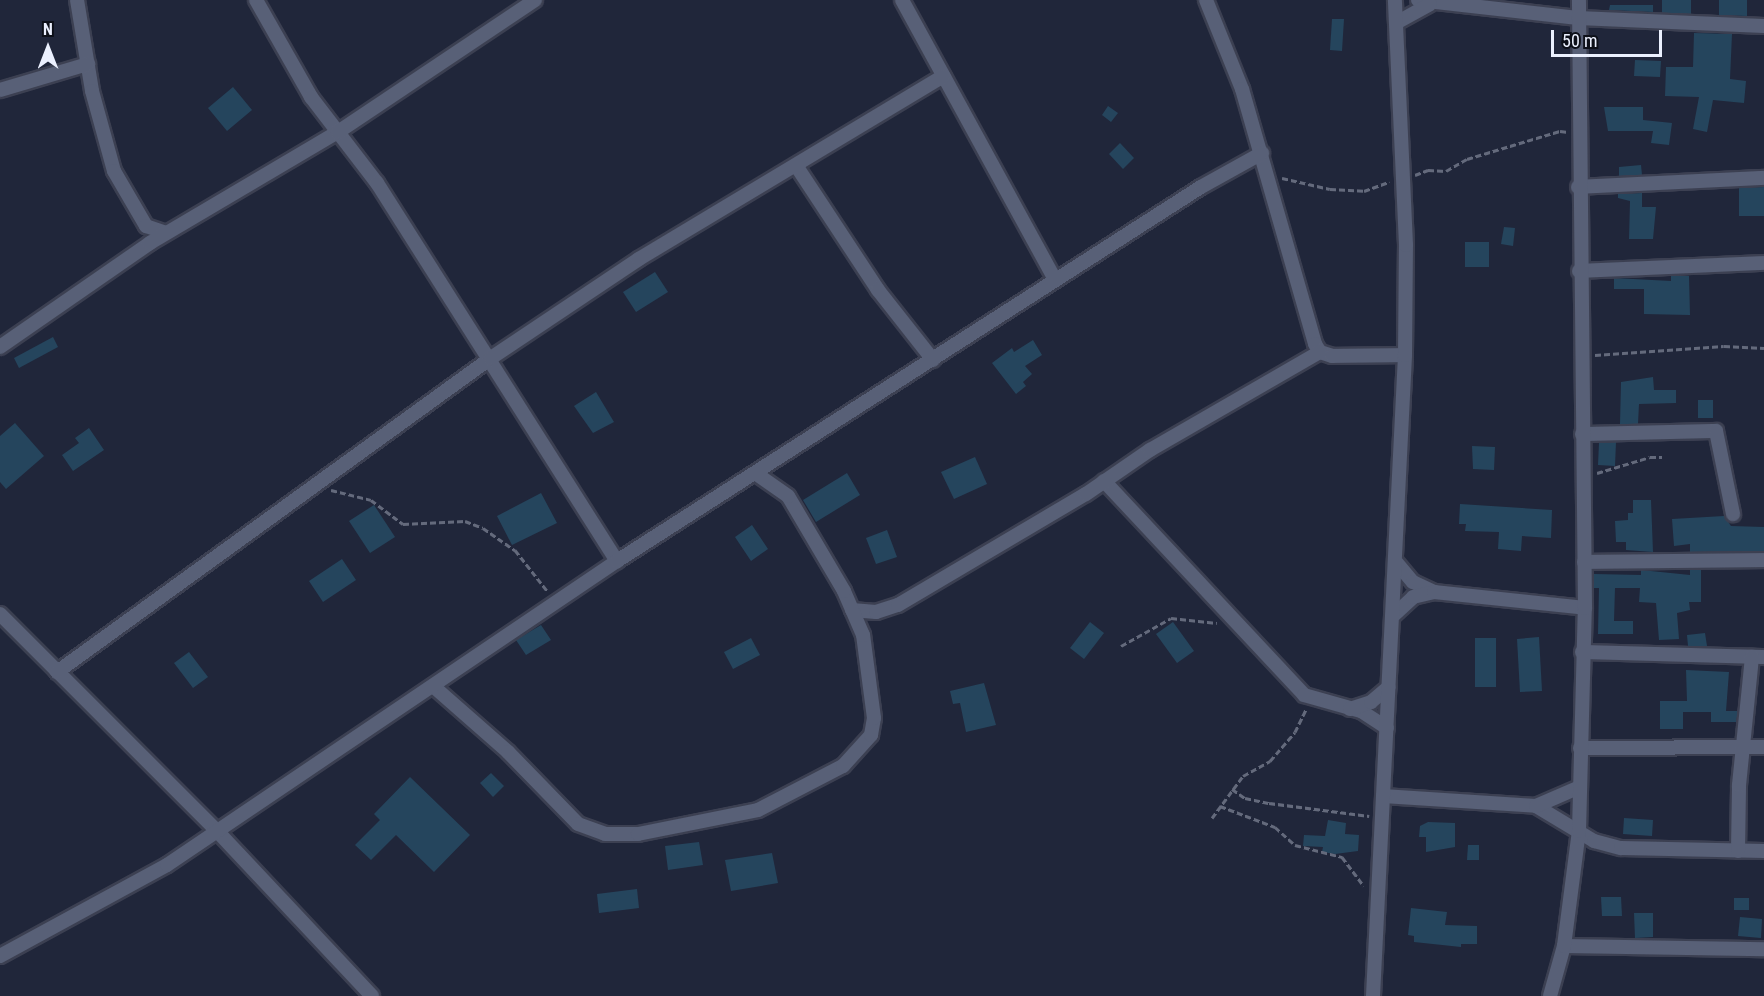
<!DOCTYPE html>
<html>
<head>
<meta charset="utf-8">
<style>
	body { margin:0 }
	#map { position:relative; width:1764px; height:996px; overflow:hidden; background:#20263a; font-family:"Roboto Condensed",sans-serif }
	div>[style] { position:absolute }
	.building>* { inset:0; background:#25455d }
	.path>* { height:3px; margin-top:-1.5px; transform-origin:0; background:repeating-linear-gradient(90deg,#646a7c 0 6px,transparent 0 9px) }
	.roads { filter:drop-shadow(2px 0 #3c4052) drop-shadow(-2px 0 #3c4052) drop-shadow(0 2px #3c4052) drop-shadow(0 -2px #3c4052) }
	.minor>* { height:14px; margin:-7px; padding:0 7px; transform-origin:7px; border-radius:7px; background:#586077 }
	span { translate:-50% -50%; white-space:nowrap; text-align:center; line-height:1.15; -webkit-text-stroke:5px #0d1019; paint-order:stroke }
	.north { position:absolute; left:18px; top:18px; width:60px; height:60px; -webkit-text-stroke:4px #0d1019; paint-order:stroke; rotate:0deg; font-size:16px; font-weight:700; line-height:24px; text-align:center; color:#ebf0fe }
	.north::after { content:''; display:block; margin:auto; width:21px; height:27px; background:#ebf0fe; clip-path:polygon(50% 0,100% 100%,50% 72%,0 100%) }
	.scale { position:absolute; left:1551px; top:30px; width:111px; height:27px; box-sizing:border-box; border:3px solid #ebf0fe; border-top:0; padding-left:8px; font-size:18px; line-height:21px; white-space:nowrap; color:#ebf0fe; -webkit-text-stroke:4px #0d1019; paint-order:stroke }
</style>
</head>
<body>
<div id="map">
	<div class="building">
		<div style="clip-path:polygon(1662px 0,1691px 0,1691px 14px,1662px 13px)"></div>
		<div style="clip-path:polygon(1719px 0,1747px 0,1747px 16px,1719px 15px)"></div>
		<div style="clip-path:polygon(1610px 5px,1653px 5px,1653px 12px,1609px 10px)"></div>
		<div style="clip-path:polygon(1332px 19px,1344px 19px,1342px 51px,1330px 50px)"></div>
		<div style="clip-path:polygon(1694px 33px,1732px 34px,1730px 79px,1746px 81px,1744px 103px,1713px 100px,1707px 132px,1693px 129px,1699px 97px,1665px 96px,1666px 67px,1693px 67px)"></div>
		<div style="clip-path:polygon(1635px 60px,1661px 61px,1660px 77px,1634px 76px)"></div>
		<div style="clip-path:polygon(233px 87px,252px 110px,227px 131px,208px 108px)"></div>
		<div style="clip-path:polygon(1108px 106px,1118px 113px,1111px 122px,1102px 115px)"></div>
		<div style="clip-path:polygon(1604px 107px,1643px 107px,1643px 120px,1672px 123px,1669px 145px,1651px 143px,1653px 131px,1608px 131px)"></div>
		<div style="clip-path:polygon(1120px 143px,1134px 158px,1123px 169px,1109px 154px)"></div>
		<div style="clip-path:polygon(1641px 165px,1642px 175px,1619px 176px,1619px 167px)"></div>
		<div style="clip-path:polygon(1764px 187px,1764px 216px,1739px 216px,1739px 188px)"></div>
		<div style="clip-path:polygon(1642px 193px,1642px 207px,1656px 207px,1653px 239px,1629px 239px,1630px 201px,1618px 198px,1618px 194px)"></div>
		<div style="clip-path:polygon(1504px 227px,1515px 228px,1513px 246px,1501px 244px)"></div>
		<div style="clip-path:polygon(1465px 242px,1489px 242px,1489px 267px,1465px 267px)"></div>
		<div style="clip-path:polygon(655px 272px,668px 292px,636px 312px,623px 292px)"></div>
		<div style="clip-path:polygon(1671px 276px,1689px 276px,1690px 315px,1644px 314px,1644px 289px,1614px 289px,1614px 278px,1671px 281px)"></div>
		<div style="clip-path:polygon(53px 337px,58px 347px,19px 368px,14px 358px)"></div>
		<div style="clip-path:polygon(1033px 340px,1042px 355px,1025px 366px,1032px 374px,1023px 382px,1026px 386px,1016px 394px,992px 363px,1012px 348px,1014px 352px)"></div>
		<div style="clip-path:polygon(1653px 377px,1654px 390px,1676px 390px,1676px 403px,1639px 404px,1638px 424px,1620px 424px,1621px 382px)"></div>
		<div style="clip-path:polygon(596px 392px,614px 422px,593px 433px,574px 406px)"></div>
		<div style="clip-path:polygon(1698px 400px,1713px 400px,1713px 418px,1698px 418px)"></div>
		<div style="clip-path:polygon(15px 423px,44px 456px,6px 489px,0 482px,0 436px)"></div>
		<div style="clip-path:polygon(89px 428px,104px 450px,73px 471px,62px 455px,79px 443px,75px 438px)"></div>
		<div style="clip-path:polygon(1616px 442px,1615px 466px,1598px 465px,1599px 443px)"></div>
		<div style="clip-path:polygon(1472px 446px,1495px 447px,1494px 470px,1473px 469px)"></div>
		<div style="clip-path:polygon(975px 457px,987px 484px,954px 499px,941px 472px)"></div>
		<div style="clip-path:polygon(847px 473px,860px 495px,816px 522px,803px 500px)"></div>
		<div style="clip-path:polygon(541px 493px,557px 523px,512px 545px,497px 516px)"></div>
		<div style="clip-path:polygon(1633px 500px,1651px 500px,1653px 552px,1626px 550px,1626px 542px,1616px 542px,1615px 521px,1628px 520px,1628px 513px,1633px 513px)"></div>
		<div style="clip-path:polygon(1460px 504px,1552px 510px,1551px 538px,1522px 536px,1521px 551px,1498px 549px,1499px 532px,1465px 531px,1466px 524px,1459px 524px)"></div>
		<div style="clip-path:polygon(374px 505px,395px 537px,370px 553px,349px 521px)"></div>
		<div style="clip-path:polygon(1724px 516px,1731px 526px,1764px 527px,1764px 551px,1690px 552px,1690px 544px,1674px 546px,1672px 519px)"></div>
		<div style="clip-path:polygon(752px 525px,768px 549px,751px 561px,735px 537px)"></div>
		<div style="clip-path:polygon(887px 530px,897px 557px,876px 564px,866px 538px)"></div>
		<div style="clip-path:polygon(342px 559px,356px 580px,323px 602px,309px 581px)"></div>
		<div style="clip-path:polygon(1641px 570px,1690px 575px,1690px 570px,1701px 570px,1701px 602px,1689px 602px,1690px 610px,1677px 613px,1679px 639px,1659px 640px,1656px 603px,1639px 602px,1640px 588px,1615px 588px,1614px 621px,1633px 621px,1633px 634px,1598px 634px,1599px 588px,1594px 588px,1594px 574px,1641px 575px)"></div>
		<div style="clip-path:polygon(1090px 622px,1104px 633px,1084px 659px,1070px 648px)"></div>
		<div style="clip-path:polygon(1173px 622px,1194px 651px,1177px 663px,1156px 634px)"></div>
		<div style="clip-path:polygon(541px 625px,551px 640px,526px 655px,516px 640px)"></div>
		<div style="clip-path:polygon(1705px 633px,1707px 646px,1688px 646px,1687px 635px)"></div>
		<div style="clip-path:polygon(1539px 637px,1542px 691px,1520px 692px,1517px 639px)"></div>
		<div style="clip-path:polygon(751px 638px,760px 655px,733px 669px,724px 652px)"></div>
		<div style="clip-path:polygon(1475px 638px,1496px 638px,1496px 687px,1475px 687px)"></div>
		<div style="clip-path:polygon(189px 652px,208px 677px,193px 688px,174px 663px)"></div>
		<div style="clip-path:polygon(1686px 670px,1729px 672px,1726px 711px,1738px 711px,1736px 722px,1711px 722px,1711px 712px,1683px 712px,1683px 729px,1660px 729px,1660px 701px,1687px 701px)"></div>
		<div style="clip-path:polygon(984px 683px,996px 725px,966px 732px,960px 703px,953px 704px,950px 691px)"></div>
		<div style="clip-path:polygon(491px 773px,504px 786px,493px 797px,480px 783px)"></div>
		<div style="clip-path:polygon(410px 777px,470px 835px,434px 872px,396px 835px,371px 860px,355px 845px,380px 820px,374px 814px)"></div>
		<div style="clip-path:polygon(1624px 818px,1653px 820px,1652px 836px,1623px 834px)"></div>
		<div style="clip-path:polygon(1328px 820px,1346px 823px,1345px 834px,1359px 835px,1358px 851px,1335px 854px,1322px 852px,1323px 847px,1303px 846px,1304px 835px,1325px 836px)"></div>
		<div style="clip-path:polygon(1428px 822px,1455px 823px,1455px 847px,1426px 852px,1426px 837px,1419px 837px,1420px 826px)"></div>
		<div style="clip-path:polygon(699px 842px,703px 865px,668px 870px,665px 846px)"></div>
		<div style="clip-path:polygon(1468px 845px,1479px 845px,1479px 860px,1467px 860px)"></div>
		<div style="clip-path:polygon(772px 853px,778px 883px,731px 891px,725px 860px)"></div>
		<div style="clip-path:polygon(637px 889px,639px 908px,599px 913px,597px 894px)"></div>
		<div style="clip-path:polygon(1601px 897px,1621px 897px,1622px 916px,1602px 916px)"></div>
		<div style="clip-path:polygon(1734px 898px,1749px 898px,1749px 910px,1734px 910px)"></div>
		<div style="clip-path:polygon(1411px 908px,1447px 912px,1445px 925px,1477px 926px,1477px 944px,1461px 944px,1461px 947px,1414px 942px,1414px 936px,1408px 935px)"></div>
		<div style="clip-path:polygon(1634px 913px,1653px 913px,1653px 937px,1635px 938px)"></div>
		<div style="clip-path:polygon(1740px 917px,1762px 919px,1761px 938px,1738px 936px)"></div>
	</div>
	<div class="path">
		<div style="left:1415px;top:175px;width:14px;rotate:-21deg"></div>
		<div style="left:1428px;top:170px;width:18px;rotate:3deg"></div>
		<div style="left:1446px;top:171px;width:24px;rotate:-30deg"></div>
		<div style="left:1467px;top:159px;width:97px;rotate:-16.8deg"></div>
		<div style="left:1560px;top:131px;width:8px;rotate:7deg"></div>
		<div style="left:1282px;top:178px;width:49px;rotate:12.9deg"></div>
		<div style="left:1330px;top:189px;width:34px;rotate:3deg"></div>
		<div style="left:1364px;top:191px;width:27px;rotate:-20deg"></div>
		<div style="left:1595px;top:355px;width:129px;rotate:-4deg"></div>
		<div style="left:1724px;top:346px;width:40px;rotate:2.9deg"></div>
		<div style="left:1597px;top:473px;width:55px;rotate:-16.8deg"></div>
		<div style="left:1650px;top:457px;width:12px"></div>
		<div style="left:331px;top:490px;width:41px;rotate:14deg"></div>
		<div style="left:371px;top:500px;width:40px;rotate:37deg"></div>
		<div style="left:403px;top:524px;width:62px;rotate:-2.8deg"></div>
		<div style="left:465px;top:521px;width:19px;rotate:21deg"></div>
		<div style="left:483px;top:528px;width:39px;rotate:35deg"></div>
		<div style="left:515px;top:550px;width:53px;rotate:51.8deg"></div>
		<div style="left:1121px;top:646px;width:57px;rotate:-29.2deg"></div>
		<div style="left:1171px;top:618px;width:46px;rotate:6.2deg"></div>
		<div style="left:1232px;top:789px;width:16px;rotate:35deg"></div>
		<div style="left:1245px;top:798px;width:25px;rotate:12deg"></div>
		<div style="left:1269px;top:803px;width:101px;rotate:7.4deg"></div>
		<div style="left:1220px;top:806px;width:59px;rotate:20.9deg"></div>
		<div style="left:1275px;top:827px;width:27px;rotate:42deg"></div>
		<div style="left:1295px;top:845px;width:49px;rotate:14.3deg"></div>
		<div style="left:1342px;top:857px;width:36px;rotate:53deg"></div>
		<div style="left:1212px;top:818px;width:52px;rotate:-53.6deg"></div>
		<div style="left:1243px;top:776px;width:31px;rotate:-29deg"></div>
		<div style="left:1270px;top:761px;width:38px;rotate:-49deg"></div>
		<div style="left:1295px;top:732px;width:25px;rotate:-64deg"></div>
	</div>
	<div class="roads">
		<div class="minor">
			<div style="left:77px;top:0;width:92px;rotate:80.6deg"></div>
			<div style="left:92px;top:91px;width:83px;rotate:74.6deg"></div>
			<div style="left:114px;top:171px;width:64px;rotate:59.8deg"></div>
			<div style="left:146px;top:226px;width:21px;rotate:19deg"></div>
			<div style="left:256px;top:0;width:112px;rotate:60.4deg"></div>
			<div style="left:311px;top:97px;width:108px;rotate:52.5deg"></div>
			<div style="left:377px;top:183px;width:448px;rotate:57.6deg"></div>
			<div style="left:902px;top:0;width:318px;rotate:61.3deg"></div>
			<div style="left:1206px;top:0;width:96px;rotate:68deg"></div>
			<div style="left:1242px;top:89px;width:265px;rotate:74deg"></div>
			<div style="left:1315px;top:344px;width:9px;rotate:58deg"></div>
			<div style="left:1320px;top:352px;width:13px;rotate:18deg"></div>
			<div style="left:1332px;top:356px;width:73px;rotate:-0.8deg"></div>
			<div style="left:1418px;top:0;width:161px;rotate:6.4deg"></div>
			<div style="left:1578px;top:18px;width:186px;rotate:2.5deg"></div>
			<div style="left:1396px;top:23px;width:39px;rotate:-29deg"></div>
			<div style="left:0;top:90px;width:92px;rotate:-16.5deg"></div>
			<div style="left:797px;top:167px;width:147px;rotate:56.6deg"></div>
			<div style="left:878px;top:290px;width:89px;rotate:51.8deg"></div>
			<div style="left:1578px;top:187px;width:186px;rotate:-2.8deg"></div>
			<div style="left:1579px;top:271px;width:185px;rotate:-2.5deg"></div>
			<div style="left:0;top:347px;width:183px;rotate:-34.7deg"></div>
			<div style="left:150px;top:243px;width:218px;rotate:-30.6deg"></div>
			<div style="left:338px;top:132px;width:237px;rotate:-33.8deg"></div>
			<div style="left:1582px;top:434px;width:134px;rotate:-1.3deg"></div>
			<div style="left:1716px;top:431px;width:85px;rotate:78.4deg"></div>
			<div style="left:1104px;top:481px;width:293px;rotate:46.9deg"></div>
			<div style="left:1304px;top:695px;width:59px;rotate:15.7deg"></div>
			<div style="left:1361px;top:711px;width:31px;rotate:33deg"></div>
			<div style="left:1396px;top:562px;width:26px;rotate:50deg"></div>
			<div style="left:1413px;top:582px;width:23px;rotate:25deg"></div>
			<div style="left:1584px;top:562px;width:180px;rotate:-0.6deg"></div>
			<div style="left:852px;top:610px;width:24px;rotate:5deg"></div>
			<div style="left:876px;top:612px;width:23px;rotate:-18deg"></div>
			<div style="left:898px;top:605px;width:218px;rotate:-30.6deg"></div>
			<div style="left:1086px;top:494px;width:78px;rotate:-34.5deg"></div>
			<div style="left:1150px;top:450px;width:196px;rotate:-30deg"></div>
			<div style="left:0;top:614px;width:308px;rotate:45deg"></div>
			<div style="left:218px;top:832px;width:225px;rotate:46.8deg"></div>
			<div style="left:1394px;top:615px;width:26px;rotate:-43deg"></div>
			<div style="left:1413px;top:597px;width:22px;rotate:-13deg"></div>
			<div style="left:1434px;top:592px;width:152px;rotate:6deg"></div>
			<div style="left:1582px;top:652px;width:182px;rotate:1.6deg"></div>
			<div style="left:57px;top:672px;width:536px;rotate:-35.89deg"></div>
			<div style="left:491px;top:358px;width:178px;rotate:-33.8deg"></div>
			<div style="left:639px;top:259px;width:355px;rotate:-31deg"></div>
			<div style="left:433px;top:686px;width:100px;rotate:41.3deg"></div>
			<div style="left:508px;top:752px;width:100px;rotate:45.8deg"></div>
			<div style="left:578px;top:824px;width:29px;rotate:20deg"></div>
			<div style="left:605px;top:834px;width:33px"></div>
			<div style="left:638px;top:834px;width:122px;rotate:-11.3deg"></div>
			<div style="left:758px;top:810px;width:96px;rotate:-27.4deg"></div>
			<div style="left:843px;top:766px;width:42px;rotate:-47.9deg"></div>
			<div style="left:871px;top:735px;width:17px;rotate:-80deg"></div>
			<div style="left:874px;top:718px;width:84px;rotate:-97.5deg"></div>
			<div style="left:863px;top:635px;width:48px;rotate:-113.4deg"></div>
			<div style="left:844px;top:591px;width:110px;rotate:-120.5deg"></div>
			<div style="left:788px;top:496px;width:38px;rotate:-145deg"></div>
			<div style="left:1350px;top:709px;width:22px;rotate:-18deg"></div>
			<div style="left:1371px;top:702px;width:23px;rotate:-40deg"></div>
			<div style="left:1580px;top:748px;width:184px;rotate:-0.3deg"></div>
			<div style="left:1383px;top:796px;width:153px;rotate:3.7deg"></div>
			<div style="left:1536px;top:806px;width:68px;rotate:31.1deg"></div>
			<div style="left:1594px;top:841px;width:28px;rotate:15deg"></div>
			<div style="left:1621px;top:848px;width:143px;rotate:1.2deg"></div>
			<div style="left:1536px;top:806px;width:48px;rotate:-23.4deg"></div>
			<div style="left:1738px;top:851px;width:66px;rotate:-89.1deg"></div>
			<div style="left:1739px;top:785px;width:129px;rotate:-84.2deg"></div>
			<div style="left:1564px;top:946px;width:200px;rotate:0.9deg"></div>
			<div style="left:0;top:956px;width:190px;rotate:-28.6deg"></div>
			<div style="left:167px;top:865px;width:543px;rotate:-34.04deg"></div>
			<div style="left:617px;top:561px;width:693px;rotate:-32.64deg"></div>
			<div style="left:1201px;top:187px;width:70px;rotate:-29.1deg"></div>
			<div style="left:1373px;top:996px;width:642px;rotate:-87.14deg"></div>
			<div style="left:1405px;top:355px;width:110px;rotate:-89.5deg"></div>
			<div style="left:1406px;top:245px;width:245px;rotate:-92.6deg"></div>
			<div style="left:1550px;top:996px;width:52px;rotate:-74.4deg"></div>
			<div style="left:1564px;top:946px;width:116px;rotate:-82.6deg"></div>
			<div style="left:1579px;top:831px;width:223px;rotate:-88.5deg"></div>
			<div style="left:1585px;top:608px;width:608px;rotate:-90.57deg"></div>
		</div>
	</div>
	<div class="north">N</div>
	<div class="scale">50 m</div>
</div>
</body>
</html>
